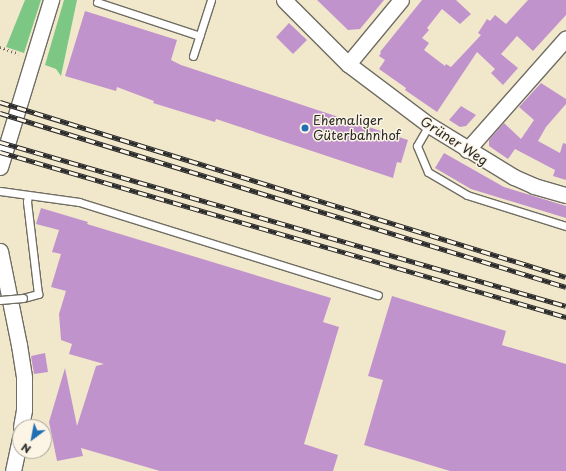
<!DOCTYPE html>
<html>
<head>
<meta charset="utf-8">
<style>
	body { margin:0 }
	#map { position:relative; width:566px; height:471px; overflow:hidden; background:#f1e8cc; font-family:"Playpen Sans",sans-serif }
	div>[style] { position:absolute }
	.green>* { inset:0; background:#7dc785 }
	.building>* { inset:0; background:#c193cc }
	.path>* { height:2.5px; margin-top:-1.25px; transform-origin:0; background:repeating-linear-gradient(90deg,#706d63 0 1px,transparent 0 4px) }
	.roads { filter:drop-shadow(1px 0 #706d63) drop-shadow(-1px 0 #706d63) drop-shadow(0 1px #706d63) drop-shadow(0 -1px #706d63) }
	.lane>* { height:7px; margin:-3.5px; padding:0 3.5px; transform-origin:3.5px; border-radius:3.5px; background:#fff }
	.street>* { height:15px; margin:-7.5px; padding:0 7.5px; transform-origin:7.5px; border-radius:7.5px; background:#fff }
	.rail>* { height:4.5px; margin-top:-2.25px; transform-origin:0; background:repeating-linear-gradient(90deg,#fcf5e5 0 9px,#2b2b2b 0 18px); box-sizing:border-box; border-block:1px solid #2b2b2b }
	.bridges { filter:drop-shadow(1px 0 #706d63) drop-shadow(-1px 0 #706d63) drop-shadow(0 1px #706d63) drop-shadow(0 -1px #706d63) }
	.lane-bridge>* { height:7px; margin:-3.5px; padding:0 3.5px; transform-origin:3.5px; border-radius:3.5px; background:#fff }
	.dots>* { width:11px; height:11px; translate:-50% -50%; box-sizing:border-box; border:2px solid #fcf5e5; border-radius:50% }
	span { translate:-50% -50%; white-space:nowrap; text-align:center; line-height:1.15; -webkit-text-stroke:3px #fcf5e5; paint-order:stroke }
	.poi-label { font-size:13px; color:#2b2b2b }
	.left { translate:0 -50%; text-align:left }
	.street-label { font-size:13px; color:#2b2b2b }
	.north { position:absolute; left:12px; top:419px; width:40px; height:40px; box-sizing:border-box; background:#fcf5e5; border:1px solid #a8a49b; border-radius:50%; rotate:212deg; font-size:11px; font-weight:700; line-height:16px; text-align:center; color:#2b2b2b }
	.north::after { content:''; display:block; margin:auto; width:14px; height:18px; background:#1f6fb2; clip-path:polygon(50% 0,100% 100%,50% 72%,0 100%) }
</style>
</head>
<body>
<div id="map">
	<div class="green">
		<div style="clip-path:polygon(25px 0,41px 0,24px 53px,6px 47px)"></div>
		<div style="clip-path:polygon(64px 0,77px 0,61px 76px,56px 69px,45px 65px)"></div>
	</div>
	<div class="building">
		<div style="clip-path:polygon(317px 0,384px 0,360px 29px,348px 30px)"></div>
		<div style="clip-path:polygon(422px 0,456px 0,471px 14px,460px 24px,442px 9px,427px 28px,429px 30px,422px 38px,429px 43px,424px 50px,445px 66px,446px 64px,451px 67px,481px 35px,478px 33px,487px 19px,490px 21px,495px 15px,506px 24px,528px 0,566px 0,566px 15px,533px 51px,517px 36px,501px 54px,518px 68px,503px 85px,491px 73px,495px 69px,477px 52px,437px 112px,405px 90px,406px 88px,379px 69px,385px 60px,379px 56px,381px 53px,380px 52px)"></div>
		<div style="clip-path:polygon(85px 11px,177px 40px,171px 60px,181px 65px,408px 140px,401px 163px,397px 162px,393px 178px,216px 119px,215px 122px,153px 103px,154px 101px,117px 87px,116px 91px,65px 76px)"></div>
		<div style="clip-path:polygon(289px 23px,307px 40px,293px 54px,276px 37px)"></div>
		<div style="clip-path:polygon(541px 83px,566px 99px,566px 104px,546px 127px,538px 141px,560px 153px,563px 143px,566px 144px,566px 180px,553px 176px,555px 170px,515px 149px,508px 159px,489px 146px,489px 140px,504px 123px,521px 139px,534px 120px,519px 107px)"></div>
		<div style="clip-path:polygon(461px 106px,476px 115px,466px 126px,460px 127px,449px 120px)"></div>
		<div style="clip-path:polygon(444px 153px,504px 187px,566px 206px,566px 218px,471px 189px,435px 168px)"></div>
		<div style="clip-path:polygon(41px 208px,88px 222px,87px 224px,331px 298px,323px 322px,339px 327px,304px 444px,338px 455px,333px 471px,160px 471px,81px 448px,83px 456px,57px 461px,49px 422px,65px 368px,77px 426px,96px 366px,104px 364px,69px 354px,72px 344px,61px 340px,59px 314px,66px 291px,51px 287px,61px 254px,52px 252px,59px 230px,36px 224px)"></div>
		<div style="clip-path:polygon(392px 296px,506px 331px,502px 345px,566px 364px,566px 471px,450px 471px,364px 445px,383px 380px,368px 376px)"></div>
		<div style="clip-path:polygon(45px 353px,48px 372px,34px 374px,31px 356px)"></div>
	</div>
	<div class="path">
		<div style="left:0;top:47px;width:20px;rotate:20deg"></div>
	</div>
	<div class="roads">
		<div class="lane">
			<div style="left:97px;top:2px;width:108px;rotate:18.3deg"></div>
			<div style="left:193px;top:56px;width:59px;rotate:-72.2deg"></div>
			<div style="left:429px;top:125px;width:24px;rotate:120deg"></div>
			<div style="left:417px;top:146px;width:28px;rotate:67deg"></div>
			<div style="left:428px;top:172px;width:45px;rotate:30.5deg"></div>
			<div style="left:467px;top:195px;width:104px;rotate:17.4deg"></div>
			<div style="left:0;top:191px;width:80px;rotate:7.9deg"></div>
			<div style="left:79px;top:202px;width:313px;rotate:17.3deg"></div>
			<div style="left:23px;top:298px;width:16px;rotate:-15deg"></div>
			<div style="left:38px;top:294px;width:93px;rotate:-96.8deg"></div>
			<div style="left:27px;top:202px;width:7px;rotate:-82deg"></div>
		</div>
		<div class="street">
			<div style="left:284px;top:0;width:91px;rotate:45deg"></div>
			<div style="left:348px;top:64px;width:101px;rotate:37deg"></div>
			<div style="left:429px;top:125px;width:100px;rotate:31.5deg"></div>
			<div style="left:514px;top:177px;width:22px;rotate:24deg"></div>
			<div style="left:534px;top:186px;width:33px;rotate:16deg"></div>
			<div style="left:348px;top:64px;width:83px;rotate:-50.4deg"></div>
			<div style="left:467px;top:150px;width:149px;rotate:-48.5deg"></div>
			<div style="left:0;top:167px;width:175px;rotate:-73deg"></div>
			<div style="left:0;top:251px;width:96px;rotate:78.6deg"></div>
			<div style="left:19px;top:345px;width:33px;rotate:81deg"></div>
			<div style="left:24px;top:378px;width:32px;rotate:90deg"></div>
			<div style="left:24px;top:410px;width:17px;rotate:100deg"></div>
			<div style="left:13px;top:471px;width:34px;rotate:-78deg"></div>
		</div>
	</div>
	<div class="rail">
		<div style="left:0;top:102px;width:592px;rotate:17.18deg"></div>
		<div style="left:0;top:113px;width:592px;rotate:17.09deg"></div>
		<div style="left:0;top:142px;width:589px;rotate:16.16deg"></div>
		<div style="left:0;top:152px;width:590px;rotate:16.25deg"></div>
	</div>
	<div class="bridges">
		<div class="lane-bridge">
			<div style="left:0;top:300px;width:23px;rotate:-5deg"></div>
		</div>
	</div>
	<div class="dots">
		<div style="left:305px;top:128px;background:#1f6fb2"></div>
	</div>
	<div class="poi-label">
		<span class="left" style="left:313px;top:128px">Ehemaliger<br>Güterbahnhof</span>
	</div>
	<div class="street-label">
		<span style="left:454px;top:141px;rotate:33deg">Grüner Weg</span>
	</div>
	<div class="north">N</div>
</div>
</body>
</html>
